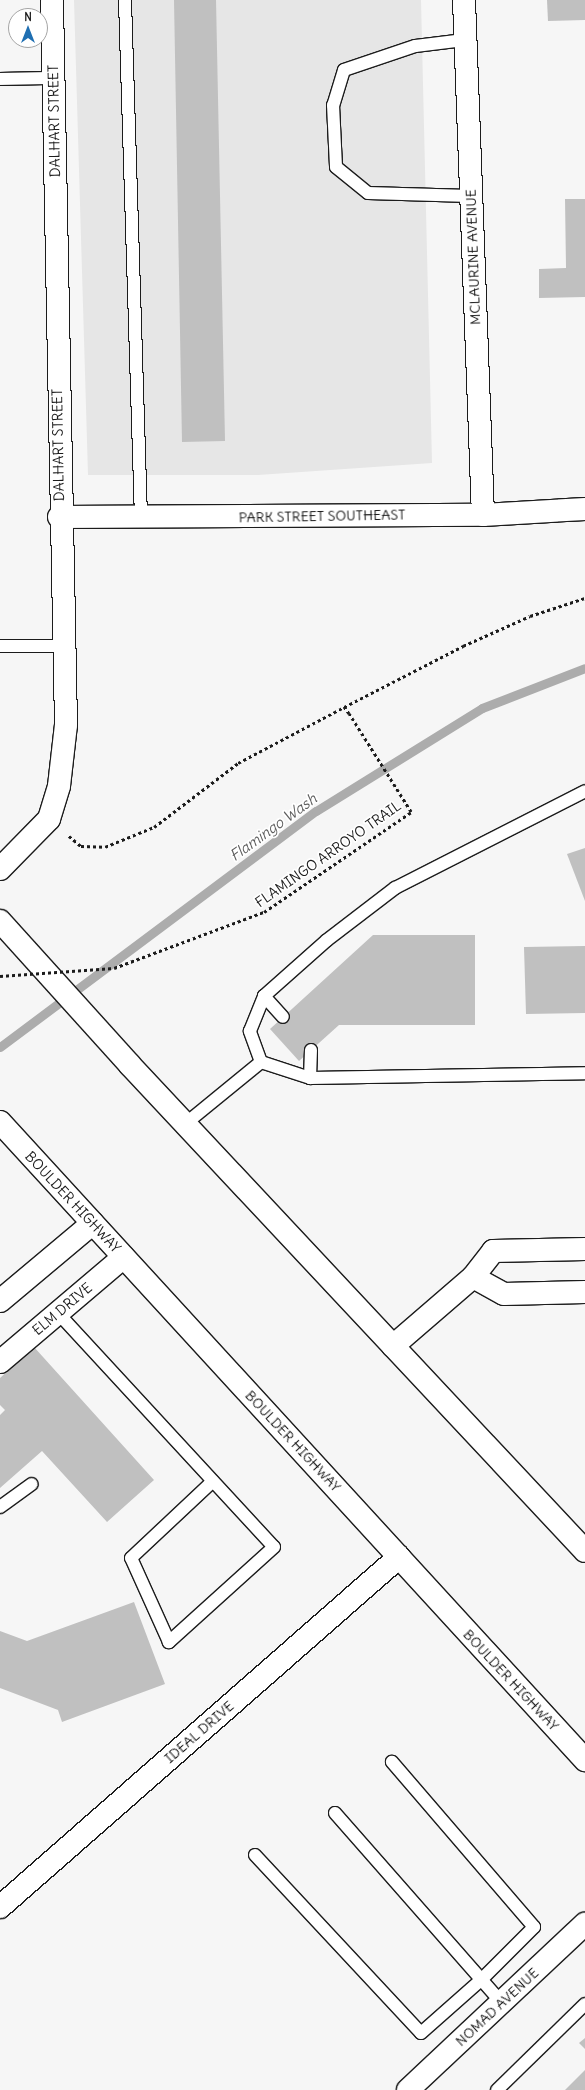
<!DOCTYPE html>
<html>
<head>
<meta charset="utf-8">
<style>
	body { margin:0 }
	#map { position:relative; width:585px; height:2090px; overflow:hidden; background:#f6f6f6; font-family:Delius,sans-serif }
	div>[style] { position:absolute }
	.built>* { inset:0; background:#e6e6e6 }
	.stream>* { height:9px; margin:-4.5px; padding:0 4.5px; transform-origin:4.5px; border-radius:4.5px; background:#acacac }
	.building>* { inset:0; background:#c0c0c0 }
	.path>* { height:2.5px; margin-top:-1.25px; transform-origin:0; background:repeating-linear-gradient(90deg,#1c1c1c 0 3px,transparent 0 6px) }
	.roads { filter:drop-shadow(1px 0 #1c1c1c) drop-shadow(-1px 0 #1c1c1c) drop-shadow(0 1px #1c1c1c) drop-shadow(0 -1px #1c1c1c) }
	.lane>* { height:12px; margin:-6px; padding:0 6px; transform-origin:6px; border-radius:6px; background:#fff }
	.street>* { height:22px; margin:-11px; padding:0 11px; transform-origin:11px; border-radius:11px; background:#fff }
	.primary>* { height:22px; margin:-11px; padding:0 11px; transform-origin:11px; border-radius:11px; background:#fff }
	.path-bridge>* { height:2.5px; margin-top:-1.25px; transform-origin:0; background:repeating-linear-gradient(90deg,#1c1c1c 0 3px,transparent 0 6px) }
	span { translate:-50% -50%; white-space:nowrap; text-align:center; line-height:1.15; -webkit-text-stroke:3.5px #fff; paint-order:stroke }
	.street-label { font-size:14px; color:#1c1c1c }
	.water-label { font-size:15px; color:#5d5d5d; font-style:italic }
	.north { position:absolute; left:8px; top:8px; width:40px; height:40px; box-sizing:border-box; background:#fff; border:1px solid #a4a4a4; border-radius:50%; rotate:0deg; font-size:11px; font-weight:700; line-height:16px; text-align:center; color:#1c1c1c }
	.north::after { content:''; display:block; margin:auto; width:14px; height:18px; background:#1f6fb2; clip-path:polygon(50% 0,100% 100%,50% 72%,0 100%) }
</style>
</head>
<body>
<div id="map">
	<div class="built">
		<div style="clip-path:polygon(74px 0,421px 0,432px 463px,258px 475px,88px 475px)"></div>
	</div>
	<div class="stream">
		<div style="left:0;top:1047px;width:394px;rotate:-36.8deg"></div>
		<div style="left:316px;top:811px;width:195px;rotate:-31.8deg"></div>
		<div style="left:482px;top:708px;width:110px;rotate:-21.2deg"></div>
	</div>
	<div class="building">
		<div style="clip-path:polygon(174px 0,216px 0,225px 441px,182px 442px)"></div>
		<div style="clip-path:polygon(547px 0,585px 0,585px 20px,548px 21px)"></div>
		<div style="clip-path:polygon(565px 199px,585px 199px,585px 297px,539px 298px,539px 269px,566px 268px)"></div>
		<div style="clip-path:polygon(585px 848px,585px 901px,567px 854px)"></div>
		<div style="clip-path:polygon(373px 935px,475px 935px,475px 1025px,339px 1025px,299px 1061px,270px 1029px)"></div>
		<div style="clip-path:polygon(585px 946px,585px 1013px,526px 1014px,524px 947px)"></div>
		<div style="clip-path:polygon(34px 1347px,154px 1480px,107px 1522px,42px 1451px,0 1488px,0 1415px,5px 1410px,0 1405px,0 1378px)"></div>
		<div style="clip-path:polygon(134px 1602px,165px 1684px,62px 1722px,58px 1710px,0 1688px,0 1631px,27px 1641px)"></div>
		<div style="clip-path:polygon(585px 2038px,585px 2049px,579px 2043px)"></div>
		<div style="clip-path:polygon(585px 2070px,585px 2090px,565px 2090px)"></div>
	</div>
	<div class="path">
		<div style="left:349px;top:714px;width:9px;rotate:-126deg"></div>
		<div style="left:344px;top:707px;width:134px;rotate:-27.1deg"></div>
		<div style="left:463px;top:646px;width:73px;rotate:-24.1deg"></div>
		<div style="left:530px;top:616px;width:58px;rotate:-18.1deg"></div>
		<div style="left:69px;top:836px;width:16px;rotate:40deg"></div>
		<div style="left:81px;top:846px;width:24px;rotate:2deg"></div>
		<div style="left:105px;top:847px;width:53px;rotate:-22.2deg"></div>
		<div style="left:154px;top:827px;width:106px;rotate:-37.3deg"></div>
		<div style="left:238px;top:763px;width:120px;rotate:-27.8deg"></div>
	</div>
	<div class="roads">
		<div class="lane">
			<div style="left:125px;top:0;width:518px;rotate:88.23deg"></div>
			<div style="left:464px;top:40px;width:49px;rotate:173deg"></div>
			<div style="left:415px;top:46px;width:75px;rotate:161.3deg"></div>
			<div style="left:344px;top:70px;width:37px;rotate:107deg"></div>
			<div style="left:333px;top:105px;width:62px;rotate:87.2deg"></div>
			<div style="left:336px;top:167px;width:41px;rotate:39.1deg"></div>
			<div style="left:368px;top:193px;width:102px;rotate:1.7deg"></div>
			<div style="left:0;top:79px;width:54px;rotate:-1.1deg"></div>
			<div style="left:0;top:646px;width:63px"></div>
			<div style="left:264px;top:996px;width:28px;rotate:48deg"></div>
			<div style="left:261px;top:1062px;width:33px;rotate:-110deg"></div>
			<div style="left:250px;top:1031px;width:38px;rotate:-68deg"></div>
			<div style="left:264px;top:996px;width:84px;rotate:-41.6deg"></div>
			<div style="left:327px;top:940px;width:86px;rotate:-37.4deg"></div>
			<div style="left:395px;top:888px;width:213px;rotate:-27deg"></div>
			<div style="left:261px;top:1062px;width:52px;rotate:18.1deg"></div>
			<div style="left:310px;top:1078px;width:275px;rotate:-1deg"></div>
			<div style="left:310px;top:1078px;width:28px;rotate:-88deg"></div>
			<div style="left:185px;top:1124px;width:98px;rotate:-39.2deg"></div>
			<div style="left:58px;top:1313px;width:318px;rotate:47.3deg"></div>
			<div style="left:274px;top:1547px;width:142px;rotate:137.9deg"></div>
			<div style="left:169px;top:1642px;width:92px;rotate:-114.3deg"></div>
			<div style="left:131px;top:1558px;width:112px;rotate:-43.2deg"></div>
			<div style="left:0;top:1507px;width:39px;rotate:-36deg"></div>
			<div style="left:335px;top:1813px;width:253px;rotate:48.7deg"></div>
			<div style="left:255px;top:1855px;width:243px;rotate:47deg"></div>
			<div style="left:421px;top:2033px;width:80px;rotate:-41.5deg"></div>
			<div style="left:481px;top:1980px;width:75px;rotate:-45deg"></div>
			<div style="left:534px;top:1927px;width:218px;rotate:-130.7deg"></div>
			<div style="left:497px;top:2090px;width:123px;rotate:-44.3deg"></div>
		</div>
		<div class="street">
			<div style="left:464px;top:0;width:515px;rotate:87.89deg"></div>
			<div style="left:59px;top:517px;width:424px;rotate:-0.3deg"></div>
			<div style="left:483px;top:515px;width:102px;rotate:-3.4deg"></div>
			<div style="left:0;top:869px;width:70px;rotate:-45.6deg"></div>
			<div style="left:49px;top:819px;width:34px;rotate:-73deg"></div>
			<div style="left:59px;top:786px;width:61px;rotate:-83.5deg"></div>
			<div style="left:66px;top:725px;width:725px;rotate:-91.11deg"></div>
			<div style="left:473px;top:1277px;width:35px;rotate:29deg"></div>
			<div style="left:504px;top:1294px;width:81px;rotate:-1.4deg"></div>
			<div style="left:0;top:1301px;width:121px;rotate:-40deg"></div>
			<div style="left:393px;top:1346px;width:106px;rotate:-40.8deg"></div>
			<div style="left:473px;top:1277px;width:33px;rotate:-52deg"></div>
			<div style="left:493px;top:1251px;width:92px;rotate:-1.2deg"></div>
			<div style="left:0;top:1362px;width:162px;rotate:-40.3deg"></div>
			<div style="left:0;top:1907px;width:531px;rotate:-41.26deg"></div>
			<div style="left:408px;top:2090px;width:243px;rotate:-43.2deg"></div>
		</div>
		<div class="primary">
			<div style="left:0;top:921px;width:193px;rotate:47.9deg"></div>
			<div style="left:129px;top:1064px;width:667px;rotate:46.88deg"></div>
			<div style="left:0;top:1122px;width:866px;rotate:47.48deg"></div>
		</div>
	</div>
	<div class="path-bridge">
		<div style="left:0;top:976px;width:114px;rotate:-4deg"></div>
		<div style="left:114px;top:968px;width:160px;rotate:-20.5deg"></div>
		<div style="left:264px;top:912px;width:178px;rotate:-34.2deg"></div>
		<div style="left:411px;top:812px;width:116px;rotate:-122.3deg"></div>
	</div>
	<div class="street-label">
		<span style="left:54px;top:121px;rotate:-91deg">DALHART STREET</span>
		<span style="left:473px;top:257px;rotate:-92deg">MCLAURINE AVENUE</span>
		<span style="left:58px;top:445px;rotate:-91deg">DALHART STREET</span>
		<span style="left:322px;top:516px;rotate:-1deg">PARK STREET SOUTHEAST</span>
		<span style="left:328px;top:854px;rotate:-35deg">FLAMINGO ARROYO TRAIL</span>
		<span style="left:73px;top:1202px;rotate:47deg">BOULDER HIGHWAY</span>
		<span style="left:62px;top:1309px;rotate:-40deg">ELM DRIVE</span>
		<span style="left:293px;top:1441px;rotate:47deg">BOULDER HIGHWAY</span>
		<span style="left:511px;top:1680px;rotate:47deg">BOULDER HIGHWAY</span>
		<span style="left:199px;top:1732px;rotate:-41deg">IDEAL DRIVE</span>
		<span style="left:497px;top:2007px;rotate:-43deg">NOMAD AVENUE</span>
	</div>
	<div class="water-label">
		<span style="left:273px;top:827px;rotate:-36deg">Flamingo Wash</span>
	</div>
	<div class="north">N</div>
</div>
</body>
</html>
